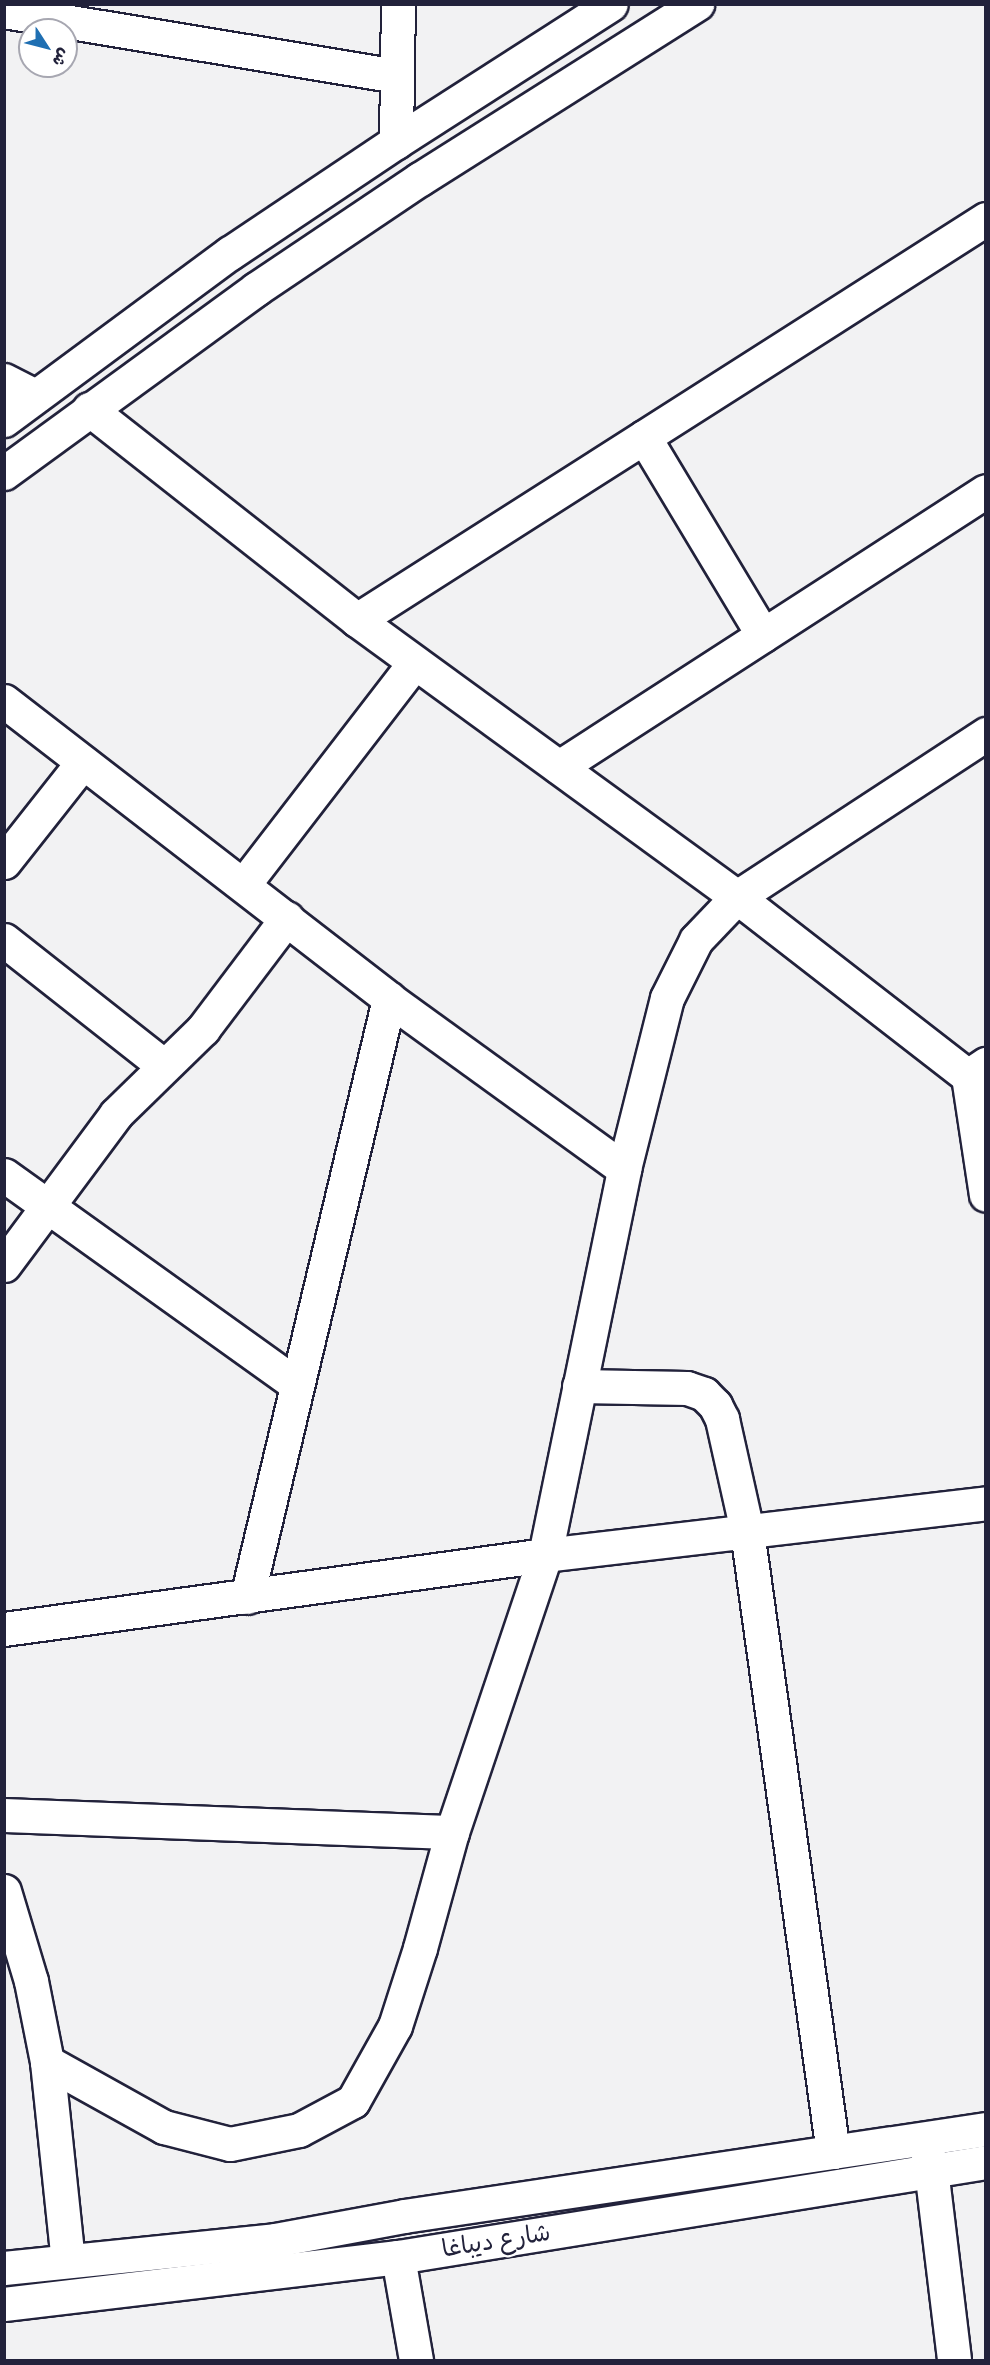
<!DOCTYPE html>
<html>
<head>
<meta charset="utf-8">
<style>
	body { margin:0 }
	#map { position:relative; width:990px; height:2365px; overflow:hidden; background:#f2f2f3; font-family:Caveat,"Playpen Sans Arabic",sans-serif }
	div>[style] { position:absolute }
	.roads { filter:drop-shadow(2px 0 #22223b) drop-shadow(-2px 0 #22223b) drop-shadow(0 2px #22223b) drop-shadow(0 -2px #22223b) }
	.street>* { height:33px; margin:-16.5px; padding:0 16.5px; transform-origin:16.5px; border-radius:16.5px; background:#fff }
	.secondary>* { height:33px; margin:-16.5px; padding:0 16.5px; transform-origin:16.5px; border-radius:16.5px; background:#fff }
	span { translate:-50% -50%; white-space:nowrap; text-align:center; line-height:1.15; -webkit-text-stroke:4.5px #fff; paint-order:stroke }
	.street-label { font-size:24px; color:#22223b }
	.frame { position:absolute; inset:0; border:6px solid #22223b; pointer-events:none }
	.north { position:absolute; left:18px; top:18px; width:60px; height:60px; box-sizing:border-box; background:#fff; border:2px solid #a7a7b1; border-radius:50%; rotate:126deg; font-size:16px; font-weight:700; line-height:24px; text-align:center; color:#22223b }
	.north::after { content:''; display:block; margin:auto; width:21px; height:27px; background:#1f6fb2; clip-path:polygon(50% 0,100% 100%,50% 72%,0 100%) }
</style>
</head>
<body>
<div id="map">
	<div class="roads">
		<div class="street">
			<div style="left:4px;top:11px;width:398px;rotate:9.4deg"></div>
			<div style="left:4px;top:380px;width:35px;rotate:27deg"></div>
			<div style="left:89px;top:409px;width:341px;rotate:38.2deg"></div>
			<div style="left:357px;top:620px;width:470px;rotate:36.1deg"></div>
			<div style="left:737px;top:897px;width:292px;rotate:37.8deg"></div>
			<div style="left:968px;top:1076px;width:22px;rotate:-34deg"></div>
			<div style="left:644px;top:437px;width:231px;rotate:59deg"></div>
			<div style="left:357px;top:620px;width:746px;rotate:-32.52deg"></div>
			<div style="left:4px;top:701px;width:487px;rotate:37.7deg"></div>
			<div style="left:389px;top:999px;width:290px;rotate:35.9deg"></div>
			<div style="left:559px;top:767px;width:508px;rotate:-32.88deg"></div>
			<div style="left:4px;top:862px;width:127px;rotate:-51.7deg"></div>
			<div style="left:244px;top:884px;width:279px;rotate:-52.4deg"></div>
			<div style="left:4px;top:940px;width:202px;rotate:38.2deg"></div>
			<div style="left:986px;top:1075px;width:18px;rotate:177deg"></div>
			<div style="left:968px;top:1076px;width:120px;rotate:81.4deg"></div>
			<div style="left:4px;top:1175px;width:360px;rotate:35.6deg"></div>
			<div style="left:4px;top:1265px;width:188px;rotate:-53.4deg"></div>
			<div style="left:116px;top:1114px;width:122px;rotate:-44.3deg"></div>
			<div style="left:203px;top:1029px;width:139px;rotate:-52.9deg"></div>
			<div style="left:579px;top:1386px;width:108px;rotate:1.1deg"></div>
			<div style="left:687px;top:1388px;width:18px;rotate:19deg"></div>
			<div style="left:704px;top:1394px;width:16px;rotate:45deg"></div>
			<div style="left:715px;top:1405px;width:16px;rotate:63deg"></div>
			<div style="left:722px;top:1419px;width:115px;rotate:77.4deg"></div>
			<div style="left:747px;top:1531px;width:627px;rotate:82.12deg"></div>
			<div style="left:247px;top:1597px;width:615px;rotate:-76.64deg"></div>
			<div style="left:4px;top:1629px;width:546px;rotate:-7.79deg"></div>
			<div style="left:545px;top:1555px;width:444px;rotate:-6.7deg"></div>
			<div style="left:4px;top:1815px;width:448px;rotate:2.2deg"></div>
			<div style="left:4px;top:1891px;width:94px;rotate:73.3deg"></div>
			<div style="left:31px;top:1981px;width:83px;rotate:78.8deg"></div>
			<div style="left:47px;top:2062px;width:200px;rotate:84deg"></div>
			<div style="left:47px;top:2062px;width:134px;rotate:29.1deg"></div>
			<div style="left:164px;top:2127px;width:68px;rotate:14.4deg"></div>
			<div style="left:230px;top:2144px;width:70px;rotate:-11.5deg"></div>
			<div style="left:299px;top:2130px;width:61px;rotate:-28.2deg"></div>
			<div style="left:353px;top:2101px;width:86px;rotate:-60.8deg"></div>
			<div style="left:395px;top:2026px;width:82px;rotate:-72.2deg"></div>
			<div style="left:420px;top:1948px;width:120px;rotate:-74.6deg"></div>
			<div style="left:452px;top:1832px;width:292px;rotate:-71.4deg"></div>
			<div style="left:545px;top:1555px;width:394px;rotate:-78.4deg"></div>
			<div style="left:624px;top:1169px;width:176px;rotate:-75.9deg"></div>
			<div style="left:667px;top:998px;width:65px;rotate:-63.4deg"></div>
			<div style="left:696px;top:940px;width:59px;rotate:-46.4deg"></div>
			<div style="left:737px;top:897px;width:298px;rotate:-33.2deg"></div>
			<div style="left:925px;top:2142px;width:28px;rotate:77deg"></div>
			<div style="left:931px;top:2169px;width:192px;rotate:83.1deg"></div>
			<div style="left:398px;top:2257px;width:105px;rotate:80.1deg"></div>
		</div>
		<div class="secondary">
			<div style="left:396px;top:142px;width:138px;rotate:-89.2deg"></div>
			<div style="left:4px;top:420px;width:281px;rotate:-36.5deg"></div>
			<div style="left:230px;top:253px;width:200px;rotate:-33.8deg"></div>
			<div style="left:396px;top:142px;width:255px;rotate:-32.7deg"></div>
			<div style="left:4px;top:473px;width:312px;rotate:-36.1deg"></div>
			<div style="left:256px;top:289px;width:197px;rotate:-33.9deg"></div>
			<div style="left:420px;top:179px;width:328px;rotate:-32.3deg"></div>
			<div style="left:4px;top:2268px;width:272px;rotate:-5.9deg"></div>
			<div style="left:275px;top:2240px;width:131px;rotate:-10.5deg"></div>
			<div style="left:404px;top:2216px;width:588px;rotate:-8.5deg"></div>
			<div style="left:4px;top:2304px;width:397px;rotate:-6.8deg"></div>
			<div style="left:398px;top:2257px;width:596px;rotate:-9.18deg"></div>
		</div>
	</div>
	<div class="street-label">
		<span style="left:496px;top:2241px;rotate:-9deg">شارع ديباغا</span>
	</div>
	<div class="frame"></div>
	<div class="north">ش</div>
</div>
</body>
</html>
